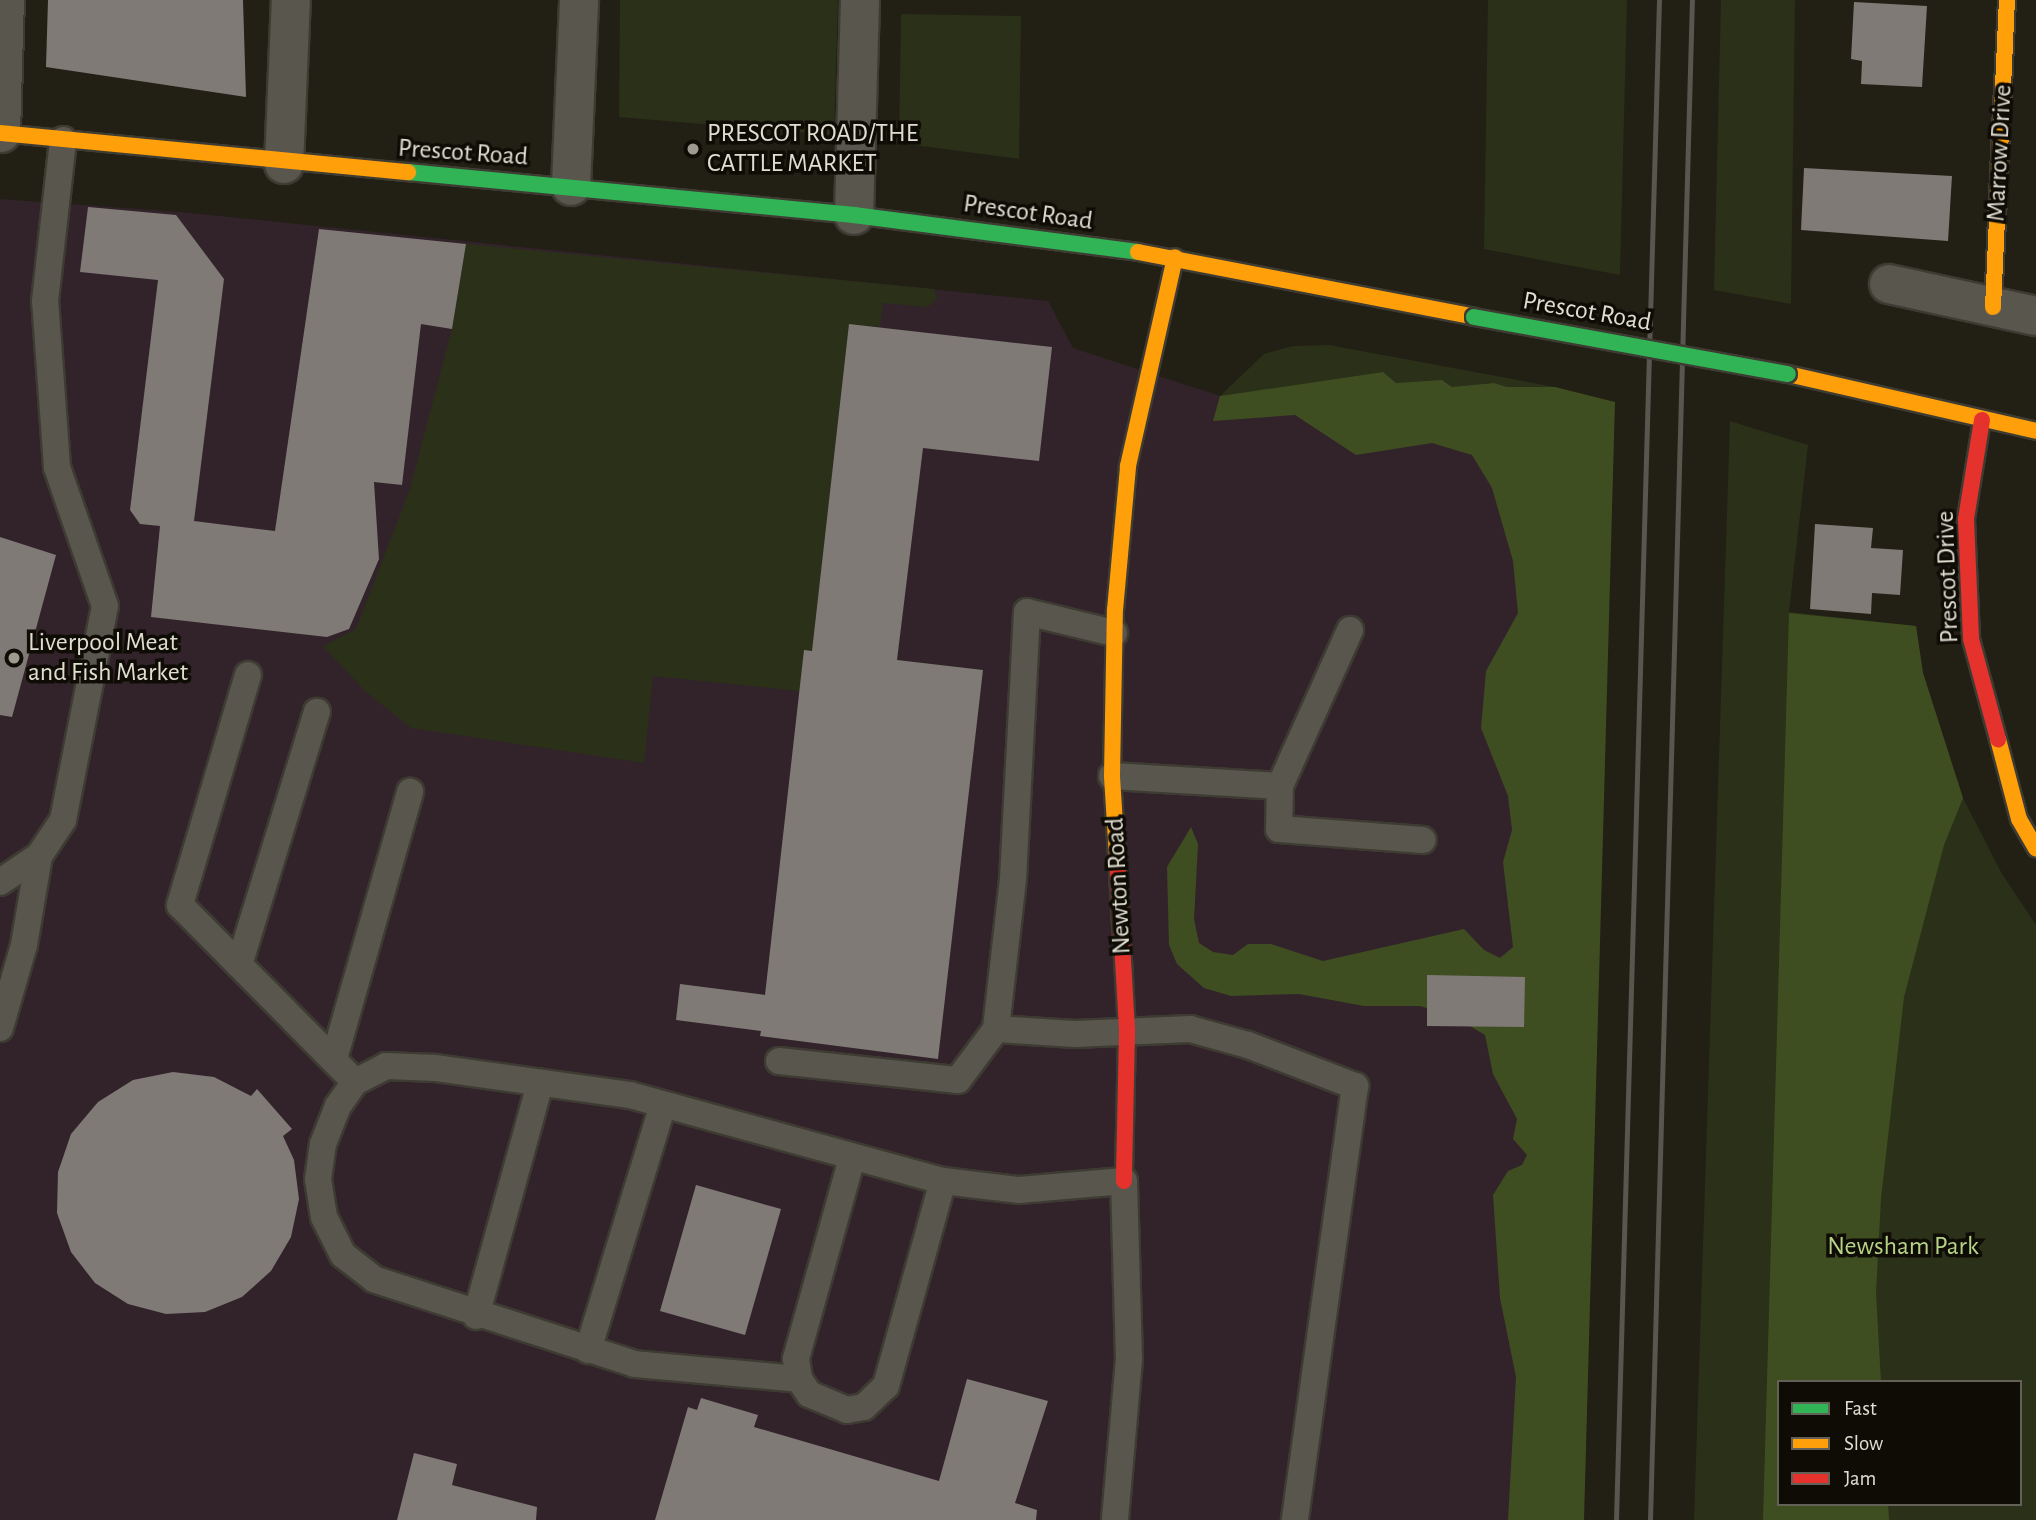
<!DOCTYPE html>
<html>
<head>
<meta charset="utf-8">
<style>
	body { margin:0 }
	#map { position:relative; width:2036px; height:1520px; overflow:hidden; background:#221f15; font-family:"Alegreya Sans",sans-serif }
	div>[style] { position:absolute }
	.industrial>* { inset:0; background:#32232b }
	.green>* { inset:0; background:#2a3118 }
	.forest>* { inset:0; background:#3f4e21 }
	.building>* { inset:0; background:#807a77 }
	.roads { filter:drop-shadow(2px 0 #3e3b33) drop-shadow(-2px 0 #3e3b33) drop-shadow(0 2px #3e3b33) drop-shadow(0 -2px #3e3b33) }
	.lane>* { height:26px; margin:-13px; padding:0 13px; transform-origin:13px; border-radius:13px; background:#59564e }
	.street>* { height:38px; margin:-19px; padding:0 19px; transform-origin:19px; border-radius:19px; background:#59564e }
	.fast>* { height:16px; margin:-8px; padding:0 8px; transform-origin:8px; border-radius:8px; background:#30b455 }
	.slow>* { height:16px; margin:-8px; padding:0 8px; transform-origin:8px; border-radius:8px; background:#ff9f0a }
	.jam>* { height:16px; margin:-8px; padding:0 8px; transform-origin:8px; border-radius:8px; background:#e5322d }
	.rail>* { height:5px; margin:-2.5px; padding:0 2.5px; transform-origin:2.5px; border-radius:2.5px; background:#59564f }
	.bridges { filter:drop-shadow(2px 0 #3e3b33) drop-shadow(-2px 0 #3e3b33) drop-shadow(0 2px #3e3b33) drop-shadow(0 -2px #3e3b33) }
	.fast-bridge>* { height:16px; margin:-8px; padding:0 8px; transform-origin:8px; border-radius:8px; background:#30b455 }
	.dots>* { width:19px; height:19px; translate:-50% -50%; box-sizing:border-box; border:4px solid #0e0c05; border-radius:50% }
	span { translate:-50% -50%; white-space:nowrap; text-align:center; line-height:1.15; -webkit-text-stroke:7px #0e0c05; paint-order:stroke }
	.poi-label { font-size:26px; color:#e0ddd1 }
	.left { translate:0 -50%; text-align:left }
	.street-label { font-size:26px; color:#e0ddd1 }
	.park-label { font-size:26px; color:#b6d284 }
	.legend { position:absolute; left:1777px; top:1380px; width:245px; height:126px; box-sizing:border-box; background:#0e0c05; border:2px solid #626057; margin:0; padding:9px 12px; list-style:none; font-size:21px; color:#e0ddd1 }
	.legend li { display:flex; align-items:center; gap:14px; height:35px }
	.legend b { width:35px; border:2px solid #626057 }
</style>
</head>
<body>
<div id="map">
	<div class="industrial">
		<div style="clip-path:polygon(0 199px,180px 212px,1048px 301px,1073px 348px,1220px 396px,1383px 372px,1507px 387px,1555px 387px,1539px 1520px,0 1520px)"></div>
	</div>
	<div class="green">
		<div style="clip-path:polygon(620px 0,838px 0,834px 135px,619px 117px)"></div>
		<div style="clip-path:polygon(1488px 0,1627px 0,1620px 275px,1484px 249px)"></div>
		<div style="clip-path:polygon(1721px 0,1795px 0,1791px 304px,1714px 290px)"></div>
		<div style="clip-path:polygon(901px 14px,1021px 16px,1019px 159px,899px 143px)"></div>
		<div style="clip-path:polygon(466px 244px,934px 289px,937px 298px,928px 307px,883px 303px,880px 327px,849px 324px,812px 651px,800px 691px,653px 676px,644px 763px,411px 728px,365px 691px,323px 646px,356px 629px,410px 489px,452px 329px)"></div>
		<div style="clip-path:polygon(1329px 345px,1555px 387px,1507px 387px,1494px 383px,1452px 387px,1442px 380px,1396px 383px,1383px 372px,1220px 396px,1264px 354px,1293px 346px)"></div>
		<div style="clip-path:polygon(evenodd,1730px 421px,1808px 445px,1789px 612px,1916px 626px,1923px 673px,1963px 798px,2002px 874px,2036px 925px,2036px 1520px,1694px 1520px,1730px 421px,1779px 1382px,2020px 1382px,2020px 1504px,1779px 1504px,1779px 1382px)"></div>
	</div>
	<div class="forest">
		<div style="clip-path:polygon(1383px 372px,1396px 383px,1442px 380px,1452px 387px,1494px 383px,1507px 387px,1555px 387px,1615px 402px,1584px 1520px,1508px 1520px,1516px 1377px,1500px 1298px,1493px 1195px,1508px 1171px,1522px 1165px,1527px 1155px,1513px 1139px,1517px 1119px,1493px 1074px,1485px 1035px,1453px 1016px,1420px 1006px,1364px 1006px,1299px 994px,1231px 996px,1204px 988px,1177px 964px,1169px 945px,1167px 867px,1191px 827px,1198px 844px,1194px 919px,1199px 943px,1213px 952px,1233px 955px,1248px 944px,1271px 944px,1323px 961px,1464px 929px,1484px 950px,1500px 958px,1513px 947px,1503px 862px,1512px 830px,1508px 796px,1481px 728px,1486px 671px,1518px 613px,1513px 561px,1492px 488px,1472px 455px,1432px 443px,1356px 455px,1295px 415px,1213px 421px,1220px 396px)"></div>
		<div style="clip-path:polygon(1789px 613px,1916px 626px,1923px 673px,1963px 798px,1944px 845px,1904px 997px,1881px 1198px,1876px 1293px,1881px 1382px,1779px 1382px,1779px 1504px,1888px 1504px,1889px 1520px,1763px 1520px)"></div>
	</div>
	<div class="building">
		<div style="clip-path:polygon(48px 0,243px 0,246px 97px,46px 67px)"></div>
		<div style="clip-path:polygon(1854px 2px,1927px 6px,1922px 87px,1861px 84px,1862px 61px,1851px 59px)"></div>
		<div style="clip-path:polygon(1804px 168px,1952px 176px,1948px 241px,1801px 230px)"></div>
		<div style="clip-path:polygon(88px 207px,176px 215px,224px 279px,194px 521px,275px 531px,319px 229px,466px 244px,452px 329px,421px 324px,402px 485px,374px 482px,379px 559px,349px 629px,327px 637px,151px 617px,160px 526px,140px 524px,130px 510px,158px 280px,80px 272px)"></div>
		<div style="clip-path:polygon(849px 324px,1052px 347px,1039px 461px,923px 448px,897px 660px,983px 670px,938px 1059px,760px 1036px,761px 1031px,676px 1020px,680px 984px,765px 995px,804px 650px,812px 651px)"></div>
		<div style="clip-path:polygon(1815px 524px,1873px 528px,1871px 548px,1903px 550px,1900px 595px,1872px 593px,1871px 614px,1810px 609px)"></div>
		<div style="clip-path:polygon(0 537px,56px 555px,12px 717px,0 715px)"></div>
		<div style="clip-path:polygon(1427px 975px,1525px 977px,1524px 1027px,1427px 1026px)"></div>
		<div style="clip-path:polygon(173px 1072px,214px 1077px,251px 1096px,257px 1089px,292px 1129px,283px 1136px,294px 1160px,299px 1199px,291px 1237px,271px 1271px,242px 1297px,205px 1312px,166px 1314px,128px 1304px,95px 1283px,71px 1252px,57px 1213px,58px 1172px,71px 1134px,98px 1102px,133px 1080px)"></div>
		<div style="clip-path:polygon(696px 1185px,781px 1209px,745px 1335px,660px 1311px)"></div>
		<div style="clip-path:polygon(967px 1379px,1048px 1401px,1015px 1503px,1037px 1510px,1036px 1520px,655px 1520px,688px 1407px,697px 1410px,701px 1398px,758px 1415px,754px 1427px,939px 1481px)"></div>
		<div style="clip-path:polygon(414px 1453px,457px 1464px,452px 1485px,537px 1507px,536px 1520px,397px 1520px)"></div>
	</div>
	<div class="roads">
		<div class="lane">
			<div style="left:1114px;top:633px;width:89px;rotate:-166.4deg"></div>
			<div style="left:1027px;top:612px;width:267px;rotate:93deg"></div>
			<div style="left:1013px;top:879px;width:151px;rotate:96.5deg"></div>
			<div style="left:996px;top:1029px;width:79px;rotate:3.6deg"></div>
			<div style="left:1075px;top:1034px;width:115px;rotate:-2.5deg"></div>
			<div style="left:1190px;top:1029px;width:60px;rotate:15.4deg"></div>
			<div style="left:1248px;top:1045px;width:115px;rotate:21deg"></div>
			<div style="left:1355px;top:1086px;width:438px;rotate:97.9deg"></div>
			<div style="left:248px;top:675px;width:240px;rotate:106.5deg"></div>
			<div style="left:180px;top:905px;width:249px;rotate:45.3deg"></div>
			<div style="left:1112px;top:776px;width:168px;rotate:3.4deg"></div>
			<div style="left:1280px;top:786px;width:171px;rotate:-65.8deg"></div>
			<div style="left:1280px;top:786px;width:43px;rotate:91.3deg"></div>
			<div style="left:1279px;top:829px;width:144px;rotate:4.4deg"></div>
			<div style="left:0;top:882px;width:47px;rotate:-33.7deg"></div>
			<div style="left:39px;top:856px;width:43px;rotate:-56.3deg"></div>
			<div style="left:63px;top:820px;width:218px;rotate:-78.9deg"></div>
			<div style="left:105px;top:606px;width:147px;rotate:-109.1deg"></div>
			<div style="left:57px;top:467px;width:166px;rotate:-94.1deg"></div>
			<div style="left:45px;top:301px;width:162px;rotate:-83.6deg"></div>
			<div style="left:239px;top:965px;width:265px;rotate:-72.9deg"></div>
			<div style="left:0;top:1028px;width:86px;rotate:-73.9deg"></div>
			<div style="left:24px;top:945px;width:90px;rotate:-80.4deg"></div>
			<div style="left:334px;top:1059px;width:278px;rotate:-74.1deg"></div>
			<div style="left:779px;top:1061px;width:180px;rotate:6.1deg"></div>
			<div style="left:958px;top:1080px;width:64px;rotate:-53.3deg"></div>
			<div style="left:852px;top:1158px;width:209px;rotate:105.6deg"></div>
			<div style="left:796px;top:1359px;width:20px;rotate:81deg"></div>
			<div style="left:799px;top:1379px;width:18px;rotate:56deg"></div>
			<div style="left:809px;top:1394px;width:41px;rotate:22.8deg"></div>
			<div style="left:847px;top:1410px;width:17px;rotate:-10deg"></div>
			<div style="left:864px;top:1407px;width:30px;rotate:-44deg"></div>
			<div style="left:886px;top:1386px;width:213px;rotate:-74.5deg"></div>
			<div style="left:476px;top:1316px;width:242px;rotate:-74.6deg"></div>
			<div style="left:588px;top:1350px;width:256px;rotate:-73deg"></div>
			<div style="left:799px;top:1379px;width:165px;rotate:-174.8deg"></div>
			<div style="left:635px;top:1364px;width:274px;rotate:-162deg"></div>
			<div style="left:374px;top:1279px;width:39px;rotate:-142deg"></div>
			<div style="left:343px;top:1255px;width:42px;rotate:-116.6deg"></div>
			<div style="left:324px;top:1217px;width:38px;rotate:-99deg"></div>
			<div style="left:318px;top:1179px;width:35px;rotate:-82deg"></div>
			<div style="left:323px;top:1144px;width:41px;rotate:-68.5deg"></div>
			<div style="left:338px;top:1106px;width:29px;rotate:-55deg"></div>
			<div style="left:355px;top:1082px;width:35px;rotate:-27deg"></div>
			<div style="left:386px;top:1066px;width:49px;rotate:2.3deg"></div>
			<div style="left:435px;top:1068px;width:197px;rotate:7.9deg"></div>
			<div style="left:630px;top:1095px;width:325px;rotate:15.4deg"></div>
			<div style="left:943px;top:1181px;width:77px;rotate:6.8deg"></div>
			<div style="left:1019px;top:1190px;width:105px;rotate:-4.9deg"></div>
			<div style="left:1124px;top:1181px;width:178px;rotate:88.4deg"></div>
			<div style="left:1129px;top:1359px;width:162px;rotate:95deg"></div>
		</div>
		<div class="street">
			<div style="left:1px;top:133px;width:133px;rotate:-88.3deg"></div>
			<div style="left:284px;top:164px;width:164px;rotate:-87.6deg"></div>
			<div style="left:571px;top:186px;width:186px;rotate:-87.5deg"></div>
			<div style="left:854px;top:215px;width:215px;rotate:-88.4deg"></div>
			<div style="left:1889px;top:284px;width:150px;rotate:12.3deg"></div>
		</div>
		<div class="fast">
			<div style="left:408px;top:172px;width:448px;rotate:5.5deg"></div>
			<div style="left:854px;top:215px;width:286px;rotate:7.4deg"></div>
		</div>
		<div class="slow">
			<div style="left:0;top:133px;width:410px;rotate:5.5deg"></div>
			<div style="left:1138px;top:252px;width:342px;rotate:10.9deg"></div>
			<div style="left:1993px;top:307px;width:307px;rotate:-87.4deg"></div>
			<div style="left:1788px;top:374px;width:254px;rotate:12.9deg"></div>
			<div style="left:1998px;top:739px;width:83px;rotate:75.3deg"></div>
			<div style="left:2019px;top:819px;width:34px;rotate:60deg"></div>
			<div style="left:1117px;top:856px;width:80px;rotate:-93.6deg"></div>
			<div style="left:1112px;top:776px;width:166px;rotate:-89deg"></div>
			<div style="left:1115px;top:610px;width:145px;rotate:-84.8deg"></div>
			<div style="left:1128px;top:466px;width:214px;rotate:-77.3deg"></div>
		</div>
		<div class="jam">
			<div style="left:1982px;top:420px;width:100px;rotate:99.2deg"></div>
			<div style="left:1966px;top:519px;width:120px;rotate:87.6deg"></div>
			<div style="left:1971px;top:639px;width:104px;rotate:74.9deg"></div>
			<div style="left:1117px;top:856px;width:176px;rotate:86.7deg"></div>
			<div style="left:1127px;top:1032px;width:149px;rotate:91.2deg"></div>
		</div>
	</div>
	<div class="rail">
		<div style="left:1616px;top:1520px;width:1521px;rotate:-88.38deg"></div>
		<div style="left:1650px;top:1520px;width:1521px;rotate:-88.42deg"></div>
	</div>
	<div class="bridges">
		<div class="fast-bridge">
			<div style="left:1474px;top:317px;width:319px;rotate:10.3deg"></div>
		</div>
	</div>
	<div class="dots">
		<div style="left:693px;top:149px;background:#9e9a8f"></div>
		<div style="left:14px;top:658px;background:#9e9a8f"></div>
	</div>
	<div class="poi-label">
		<span class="left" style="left:707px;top:149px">PRESCOT ROAD/THE<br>CATTLE MARKET</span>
		<span class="left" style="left:28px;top:658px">Liverpool Meat<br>and Fish Market</span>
	</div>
	<div class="street-label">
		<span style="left:463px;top:153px;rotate:4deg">Prescot Road</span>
		<span style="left:2000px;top:153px;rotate:-87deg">Marrow Drive</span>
		<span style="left:1028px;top:213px;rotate:8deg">Prescot Road</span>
		<span style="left:1587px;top:312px;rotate:10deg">Prescot Road</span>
		<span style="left:1948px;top:577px;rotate:-92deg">Prescot Drive</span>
		<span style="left:1119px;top:886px;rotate:-93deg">Newton Road</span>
	</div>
	<div class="park-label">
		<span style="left:1903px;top:1247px">Newsham Park</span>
	</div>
	<ul class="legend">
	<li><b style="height:9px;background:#30b455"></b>Fast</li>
	<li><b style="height:9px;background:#ff9f0a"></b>Slow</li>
	<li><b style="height:9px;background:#e5322d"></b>Jam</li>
	</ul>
</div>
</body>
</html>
